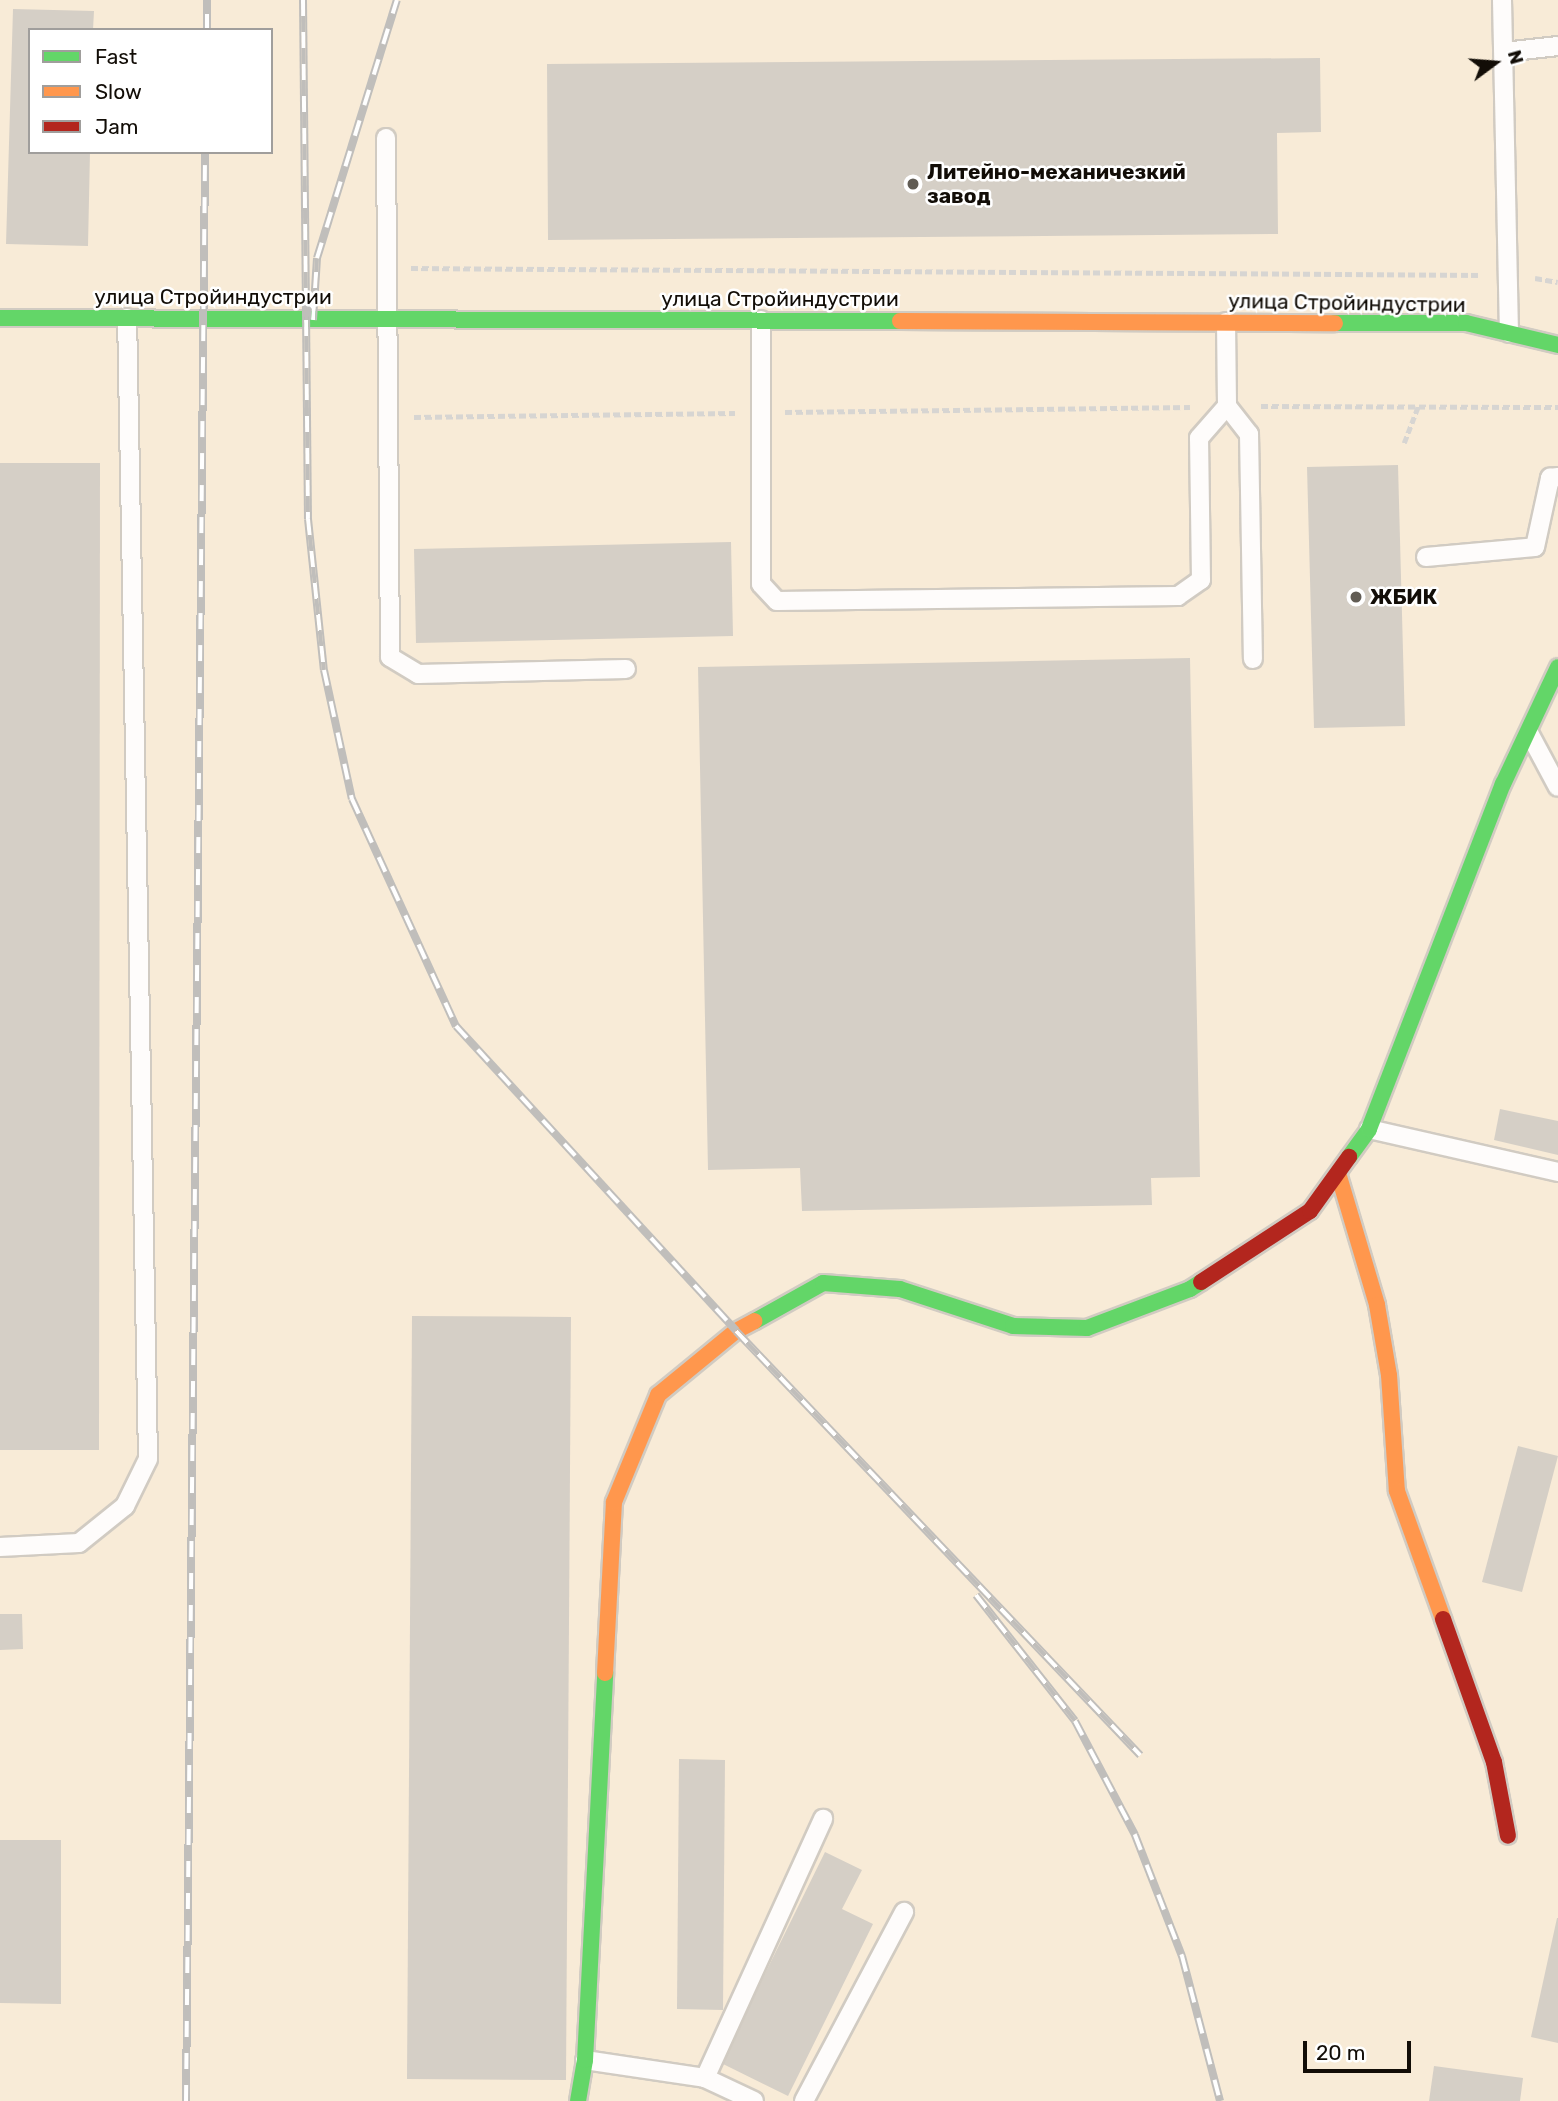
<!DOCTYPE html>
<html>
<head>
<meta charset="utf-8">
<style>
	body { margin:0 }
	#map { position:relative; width:1558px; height:2101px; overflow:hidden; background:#f5eee3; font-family:Rubik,sans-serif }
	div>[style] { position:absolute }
	.built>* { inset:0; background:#f8ebd7 }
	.building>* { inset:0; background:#d5cfc6 }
	.path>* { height:4.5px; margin-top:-2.25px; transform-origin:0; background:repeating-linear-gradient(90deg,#d7d5d2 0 7px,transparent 0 10.5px) }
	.roads { filter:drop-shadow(2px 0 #d1cbc2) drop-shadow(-2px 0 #d1cbc2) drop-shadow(0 2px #d1cbc2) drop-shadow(0 -2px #d1cbc2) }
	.lane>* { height:18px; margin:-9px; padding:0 9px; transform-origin:9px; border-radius:9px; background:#fefcfb }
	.fast>* { height:16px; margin:-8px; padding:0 8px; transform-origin:8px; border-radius:8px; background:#63d668 }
	.slow>* { height:16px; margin:-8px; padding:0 8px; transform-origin:8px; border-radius:8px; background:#ff974d }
	.jam>* { height:16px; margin:-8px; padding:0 8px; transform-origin:8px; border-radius:8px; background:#b3261e }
	.rail>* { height:8px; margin-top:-4px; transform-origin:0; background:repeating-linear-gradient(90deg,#fff 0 16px,#c0bebb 0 32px); box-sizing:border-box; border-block:2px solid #c0bebb }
	.dots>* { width:19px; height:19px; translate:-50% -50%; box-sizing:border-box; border:4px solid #fff; border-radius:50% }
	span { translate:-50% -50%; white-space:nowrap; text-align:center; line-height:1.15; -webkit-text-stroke:5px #fff; paint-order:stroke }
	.poi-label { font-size:21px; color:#120d07; font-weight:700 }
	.left { translate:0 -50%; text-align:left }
	.street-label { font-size:21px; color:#120d07 }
	.legend { position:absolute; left:28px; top:28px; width:245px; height:126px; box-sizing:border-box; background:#fff; border:2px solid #a09e9c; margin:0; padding:9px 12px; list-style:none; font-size:21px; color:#120d07 }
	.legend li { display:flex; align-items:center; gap:14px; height:35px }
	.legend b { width:35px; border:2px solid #a09e9c }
	.north { position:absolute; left:1460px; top:28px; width:70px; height:70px; -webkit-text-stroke:5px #fff; paint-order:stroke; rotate:74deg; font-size:19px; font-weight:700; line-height:28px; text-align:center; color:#120d07 }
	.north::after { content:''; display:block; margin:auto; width:24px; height:32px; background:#120d07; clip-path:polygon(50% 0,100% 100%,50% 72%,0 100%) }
	.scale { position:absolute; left:1303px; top:2041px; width:108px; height:32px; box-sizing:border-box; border:4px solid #120d07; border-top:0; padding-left:9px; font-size:21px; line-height:24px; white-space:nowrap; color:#120d07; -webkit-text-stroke:5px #fff; paint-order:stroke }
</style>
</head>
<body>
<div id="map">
	<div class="built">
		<div style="clip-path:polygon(evenodd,0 0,1558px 0,1558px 2101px,0 2101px,0 0,30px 30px,271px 30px,271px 152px,30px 152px,30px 30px)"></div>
	</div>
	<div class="building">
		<div style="clip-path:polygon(13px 9px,94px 11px,93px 30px,30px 30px,30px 152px,90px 152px,88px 246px,6px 244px)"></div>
		<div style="clip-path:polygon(1320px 58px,1321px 132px,1277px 133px,1278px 234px,548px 240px,547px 64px)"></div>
		<div style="clip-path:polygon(0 463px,100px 463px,99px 1450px,0 1450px)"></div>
		<div style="clip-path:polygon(1398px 465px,1405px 726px,1314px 728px,1307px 467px)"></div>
		<div style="clip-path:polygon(731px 542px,733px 636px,416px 643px,414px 549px)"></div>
		<div style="clip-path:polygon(1190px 658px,1200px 1177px,1151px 1178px,1152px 1205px,802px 1211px,800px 1168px,708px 1170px,698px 667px)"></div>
		<div style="clip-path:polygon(1500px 1109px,1558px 1121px,1558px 1155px,1494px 1140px)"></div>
		<div style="clip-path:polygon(412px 1316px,571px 1317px,566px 2080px,407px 2079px)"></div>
		<div style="clip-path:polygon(1518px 1446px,1558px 1456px,1522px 1592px,1482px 1582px)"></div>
		<div style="clip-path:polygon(0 1614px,22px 1614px,23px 1649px,0 1650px)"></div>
		<div style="clip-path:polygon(679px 1759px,725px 1760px,723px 2010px,677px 2009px)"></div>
		<div style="clip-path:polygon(0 1840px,61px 1840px,61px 2004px,0 2003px)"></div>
		<div style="clip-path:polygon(825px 1852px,862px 1870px,842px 1909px,873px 1924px,788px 2096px,721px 2063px)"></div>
		<div style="clip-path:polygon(1557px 1918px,1558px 1918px,1558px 2043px,1531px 2037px)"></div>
		<div style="clip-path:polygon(1434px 2066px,1523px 2078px,1520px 2101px,1429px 2101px)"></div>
	</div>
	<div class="path">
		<div style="left:411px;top:268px;width:1070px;rotate:0.37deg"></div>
		<div style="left:1535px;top:278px;width:23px;rotate:10deg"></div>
		<div style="left:1261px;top:406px;width:297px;rotate:0.2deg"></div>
		<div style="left:785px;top:412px;width:405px;rotate:-0.7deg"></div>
		<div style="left:414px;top:417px;width:321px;rotate:-0.7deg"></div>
		<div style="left:1404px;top:443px;width:40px;rotate:-69deg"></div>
	</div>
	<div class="roads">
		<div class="lane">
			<div style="left:1502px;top:0;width:333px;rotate:88.8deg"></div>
			<div style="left:1504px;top:52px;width:54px;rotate:-6.3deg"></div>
			<div style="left:386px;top:138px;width:519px;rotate:89.56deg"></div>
			<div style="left:390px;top:657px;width:33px;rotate:31deg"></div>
			<div style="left:418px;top:674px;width:208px;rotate:-1.4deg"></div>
			<div style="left:761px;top:320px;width:264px;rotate:90deg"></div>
			<div style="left:761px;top:584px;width:23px;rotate:47deg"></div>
			<div style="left:777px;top:601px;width:401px;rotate:-0.7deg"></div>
			<div style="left:1178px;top:596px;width:28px;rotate:-35deg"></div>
			<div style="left:1201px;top:580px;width:142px;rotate:-90.8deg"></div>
			<div style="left:1199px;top:438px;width:43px;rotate:-48.8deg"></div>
			<div style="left:1226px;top:322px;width:84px;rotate:89.3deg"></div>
			<div style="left:1227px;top:406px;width:36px;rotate:52deg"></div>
			<div style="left:1249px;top:434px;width:225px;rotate:89deg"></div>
			<div style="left:1426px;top:557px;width:109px;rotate:-5.2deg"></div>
			<div style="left:1535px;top:547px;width:71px;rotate:-77.7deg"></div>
			<div style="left:1550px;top:478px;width:8px;rotate:-7deg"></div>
			<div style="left:1529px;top:733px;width:61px;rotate:61.8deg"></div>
			<div style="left:1369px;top:1129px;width:194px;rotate:12.8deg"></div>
			<div style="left:0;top:1547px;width:79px;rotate:-2.9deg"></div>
			<div style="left:79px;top:1543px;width:59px;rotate:-38.8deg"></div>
			<div style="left:125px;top:1506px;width:52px;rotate:-63.9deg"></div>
			<div style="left:148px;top:1459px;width:1141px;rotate:-91.05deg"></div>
			<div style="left:585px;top:2060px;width:121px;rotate:8.5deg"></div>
			<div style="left:705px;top:2078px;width:54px;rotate:25.1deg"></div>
			<div style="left:705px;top:2078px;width:285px;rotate:-65.5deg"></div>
			<div style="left:804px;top:2101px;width:214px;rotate:-62.1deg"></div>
		</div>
		<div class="fast">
			<div style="left:0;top:318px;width:900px;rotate:0.19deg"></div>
			<div style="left:1335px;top:323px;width:131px"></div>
			<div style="left:1466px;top:323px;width:95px;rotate:13.4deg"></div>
			<div style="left:1349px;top:1157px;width:34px;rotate:-54deg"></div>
			<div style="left:1369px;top:1129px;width:370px;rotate:-68.8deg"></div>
			<div style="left:1503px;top:784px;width:129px;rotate:-64.8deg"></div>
			<div style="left:755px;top:1321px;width:78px;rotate:-29.2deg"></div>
			<div style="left:823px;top:1283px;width:77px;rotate:4.5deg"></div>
			<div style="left:900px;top:1289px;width:119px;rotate:18.1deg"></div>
			<div style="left:1013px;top:1326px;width:74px;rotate:1.5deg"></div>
			<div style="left:1087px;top:1328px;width:110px;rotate:-20.7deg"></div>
			<div style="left:1190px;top:1289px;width:13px;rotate:-32deg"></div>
			<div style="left:578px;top:2101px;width:42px;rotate:-80.3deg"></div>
			<div style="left:585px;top:2060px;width:388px;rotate:-87deg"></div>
		</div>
		<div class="slow">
			<div style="left:900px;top:321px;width:435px;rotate:0.3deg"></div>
			<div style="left:1338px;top:1173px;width:138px;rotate:73.5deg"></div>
			<div style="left:1377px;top:1305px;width:71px;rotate:80.3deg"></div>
			<div style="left:1389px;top:1375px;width:116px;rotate:86.1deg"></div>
			<div style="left:1397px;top:1491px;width:136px;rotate:70.2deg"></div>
			<div style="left:605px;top:1673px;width:171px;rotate:-87deg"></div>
			<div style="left:614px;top:1502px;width:116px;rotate:-67.6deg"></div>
			<div style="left:658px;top:1395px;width:101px;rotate:-39.4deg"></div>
			<div style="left:736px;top:1331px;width:21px;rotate:-28deg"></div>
		</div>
		<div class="jam">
			<div style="left:1201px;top:1282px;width:130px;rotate:-33.1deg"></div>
			<div style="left:1310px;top:1211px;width:67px;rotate:-54.2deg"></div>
			<div style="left:1443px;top:1619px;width:152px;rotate:70.4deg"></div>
			<div style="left:1494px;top:1762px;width:75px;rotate:79.3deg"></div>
		</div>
	</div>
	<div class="rail">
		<div style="left:303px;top:0;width:519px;rotate:89.45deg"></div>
		<div style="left:308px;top:519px;width:152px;rotate:84deg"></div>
		<div style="left:324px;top:670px;width:132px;rotate:77.8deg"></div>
		<div style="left:352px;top:799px;width:250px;rotate:65.4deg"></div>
		<div style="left:456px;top:1026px;width:414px;rotate:47.4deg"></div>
		<div style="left:736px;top:1331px;width:586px;rotate:46.38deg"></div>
		<div style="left:207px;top:30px;width:30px;rotate:-90deg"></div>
		<div style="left:313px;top:320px;width:62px;rotate:-86.3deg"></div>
		<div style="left:317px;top:258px;width:270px;rotate:-72.8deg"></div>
		<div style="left:976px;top:1595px;width:160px;rotate:51.8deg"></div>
		<div style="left:1075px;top:1721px;width:129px;rotate:62.2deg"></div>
		<div style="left:1135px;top:1835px;width:130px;rotate:68.8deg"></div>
		<div style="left:1182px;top:1956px;width:150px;rotate:75.3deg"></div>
		<div style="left:186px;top:2101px;width:1949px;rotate:-89.44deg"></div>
	</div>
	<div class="dots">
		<div style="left:913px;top:184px;background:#615c54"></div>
		<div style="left:1356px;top:597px;background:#615c54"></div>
	</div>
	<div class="poi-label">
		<span class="left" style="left:927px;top:184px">Литейно-механичезкий<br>завод</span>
		<span class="left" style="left:1370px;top:597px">ЖБИК</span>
	</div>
	<div class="street-label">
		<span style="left:213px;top:297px">улица Стройиндустрии</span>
		<span style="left:780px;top:299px">улица Стройиндустрии</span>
		<span style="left:1347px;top:303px;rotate:1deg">улица Стройиндустрии</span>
	</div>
	<ul class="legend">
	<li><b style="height:9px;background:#63d668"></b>Fast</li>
	<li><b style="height:9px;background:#ff974d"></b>Slow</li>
	<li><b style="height:9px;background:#b3261e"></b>Jam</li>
	</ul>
	<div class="north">N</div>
	<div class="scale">20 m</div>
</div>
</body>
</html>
